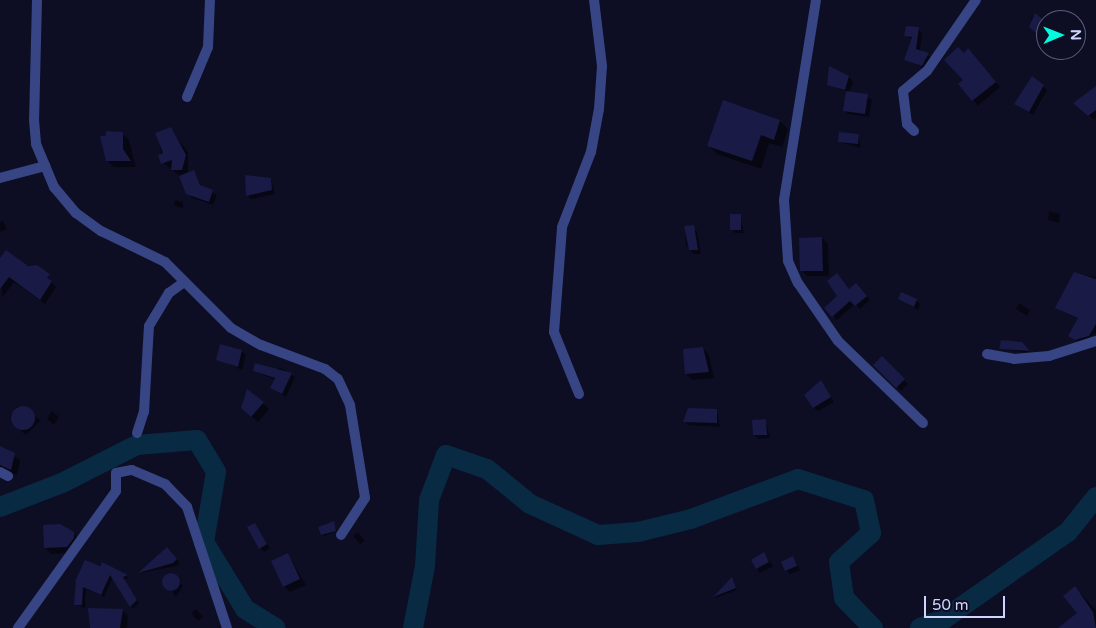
<!DOCTYPE html>
<html>
<head>
<meta charset="utf-8">
<style>
	body { margin:0 }
	#map { position:relative; width:1096px; height:628px; overflow:hidden; background:#0d0e24; font-family:"Varela Round",sans-serif }
	div>[style] { position:absolute }
	.shadow>* { inset:0; background:#0007 }
	.river>* { height:20px; margin:-10px; padding:0 10px; transform-origin:10px; border-radius:10px; background:#082a42 }
	.building>* { inset:0; background:#191a45 }
	.round { border-radius:50% }
	.street>* { height:10px; margin:-5px; padding:0 5px; transform-origin:5px; border-radius:5px; background:#374584 }
	span { translate:-50% -50%; white-space:nowrap; text-align:center; line-height:1.15; -webkit-text-stroke:4.5px #0d0e24; paint-order:stroke }
	.north { position:absolute; left:1036px; top:10px; width:50px; height:50px; box-sizing:border-box; background:#0d0e24; border:1px solid #5b5e7c; border-radius:50%; rotate:89deg; font-size:14px; font-weight:700; line-height:20px; text-align:center; color:#d0d5ff }
	.north::after { content:''; display:block; margin:auto; width:18px; height:22px; background:#00fbde; clip-path:polygon(50% 0,100% 100%,50% 72%,0 100%) }
	.scale { position:absolute; left:924px; top:596px; width:81px; height:22px; box-sizing:border-box; border:2px solid #d0d5ff; border-top:0; padding-left:6px; font-size:15px; line-height:18px; white-space:nowrap; color:#d0d5ff; -webkit-text-stroke:4px #0d0e24; paint-order:stroke }
</style>
</head>
<body>
<div id="map">
	<div class="shadow">
		<div style="clip-path:polygon(1035px 14px,1046px 24px,1041px 36px,1034px 31px,1031px 19px)"></div>
		<div style="clip-path:polygon(918px 29px,922px 33px,920px 51px,932px 58px,926px 69px,906px 60px,912px 40px,906px 35px)"></div>
		<div style="clip-path:polygon(964px 55px,973px 55px,1000px 87px,978px 106px,960px 84px,964px 80px)"></div>
		<div style="clip-path:polygon(849px 77px,853px 82px,849px 92px,872px 99px,869px 117px,848px 114px,844px 110px,847px 92px,828px 84px)"></div>
		<div style="clip-path:polygon(1043px 86px,1047px 90px,1033px 115px,1015px 104px)"></div>
		<div style="clip-path:polygon(1096px 87px,1096px 118px,1094px 120px,1075px 103px)"></div>
		<div style="clip-path:polygon(780px 121px,788px 129px,782px 147px,769px 143px,761px 169px,717px 154px,708px 145px)"></div>
		<div style="clip-path:polygon(170px 129px,188px 152px,188px 174px,194px 171px,202px 187px,217px 195px,213px 205px,192px 198px,180px 176px,163px 163px,157px 134px)"></div>
		<div style="clip-path:polygon(122px 133px,129px 140px,136px 167px,114px 167px,107px 161px)"></div>
		<div style="clip-path:polygon(858px 135px,861px 148px,839px 142px)"></div>
		<div style="clip-path:polygon(271px 179px,275px 194px,251px 199px,247px 195px)"></div>
		<div style="clip-path:polygon(175px 200px,183px 202px,183px 208px,174px 206px)"></div>
		<div style="clip-path:polygon(1049px 211px,1060px 214px,1059px 223px,1048px 220px)"></div>
		<div style="clip-path:polygon(740px 216px,744px 233px,735px 233px,731px 229px)"></div>
		<div style="clip-path:polygon(3px 221px,7px 229px,0 232px,0 222px)"></div>
		<div style="clip-path:polygon(685px 227px,697px 231px,701px 254px,694px 254px,686px 245px)"></div>
		<div style="clip-path:polygon(822px 238px,828px 244px,829px 276px,807px 276px,801px 269px)"></div>
		<div style="clip-path:polygon(0 263px,37px 266px,56px 287px,45px 304px,14px 282px,2px 298px)"></div>
		<div style="clip-path:polygon(1075px 274px,1096px 277px,1096px 333px,1080px 343px,1069px 335px,1079px 319px,1056px 308px)"></div>
		<div style="clip-path:polygon(860px 288px,870px 300px,860px 309px,855px 304px,837px 320px,825px 308px,839px 296px)"></div>
		<div style="clip-path:polygon(899px 299px,916px 300px,920px 304px,918px 310px)"></div>
		<div style="clip-path:polygon(1019px 303px,1030px 310px,1027px 316px,1016px 309px)"></div>
		<div style="clip-path:polygon(1021px 343px,1031px 353px,1000px 349px)"></div>
		<div style="clip-path:polygon(703px 348px,709px 355px,714px 378px,692px 380px,686px 374px)"></div>
		<div style="clip-path:polygon(242px 351px,246px 355px,242px 370px,217px 359px)"></div>
		<div style="clip-path:polygon(882px 358px,908px 384px,901px 391px,875px 365px)"></div>
		<div style="clip-path:polygon(279px 367px,295px 377px,286px 397px,271px 388px,275px 380px,254px 371px,276px 372px)"></div>
		<div style="clip-path:polygon(821px 381px,834px 402px,818px 411px,814px 408px)"></div>
		<div style="clip-path:polygon(263px 403px,269px 409px,258px 422px,249px 415px)"></div>
		<div style="clip-path:polygon(17px 406px,41px 420px,26px 435px,12px 424px,10px 416px)"></div>
		<div style="clip-path:polygon(689px 409px,717px 411px,720px 427px,688px 425px,685px 422px)"></div>
		<div style="clip-path:polygon(52px 411px,59px 417px,54px 425px,47px 419px)"></div>
		<div style="clip-path:polygon(766px 421px,770px 438px,758px 439px,754px 435px)"></div>
		<div style="clip-path:polygon(0 447px,20px 460px,17px 475px,0 469px)"></div>
		<div style="clip-path:polygon(333px 522px,337px 531px,324px 536px,322px 535px)"></div>
		<div style="clip-path:polygon(255px 524px,270px 548px,264px 552px,260px 548px)"></div>
		<div style="clip-path:polygon(358px 532px,365px 541px,360px 544px,353px 536px)"></div>
		<div style="clip-path:polygon(73px 533px,79px 539px,74px 553px,51px 554px,45px 548px)"></div>
		<div style="clip-path:polygon(167px 549px,180px 563px,177px 566px,140px 573px)"></div>
		<div style="clip-path:polygon(764px 554px,773px 566px,760px 573px,757px 569px)"></div>
		<div style="clip-path:polygon(288px 555px,306px 585px,290px 592px,284px 586px)"></div>
		<div style="clip-path:polygon(793px 558px,800px 570px,790px 574px,786px 570px)"></div>
		<div style="clip-path:polygon(102px 563px,129px 578px,124px 580px,139px 603px,133px 609px,113px 577px,104px 597px,86px 589px,85px 608px,76px 605px,77px 579px)"></div>
		<div style="clip-path:polygon(172px 572px,183px 586px,176px 597px,163px 578px)"></div>
		<div style="clip-path:polygon(732px 578px,737px 590px,715px 598px,714px 597px)"></div>
		<div style="clip-path:polygon(1075px 588px,1096px 610px,1096px 628px,1062px 628px,1079px 613px)"></div>
		<div style="clip-path:polygon(196px 609px,203px 617px,198px 621px,191px 613px)"></div>
		<div style="clip-path:polygon(122px 610px,128px 616px,127px 628px,91px 628px)"></div>
	</div>
	<div class="river">
		<div style="left:0;top:507px;width:66px;rotate:-21.2deg"></div>
		<div style="left:62px;top:483px;width:84px;rotate:-26.9deg"></div>
		<div style="left:137px;top:445px;width:60px;rotate:-4.8deg"></div>
		<div style="left:197px;top:440px;width:37px;rotate:59deg"></div>
		<div style="left:216px;top:472px;width:71px;rotate:99.7deg"></div>
		<div style="left:204px;top:542px;width:79px;rotate:58.5deg"></div>
		<div style="left:245px;top:609px;width:36px;rotate:32deg"></div>
		<div style="left:413px;top:628px;width:63px;rotate:-79deg"></div>
		<div style="left:425px;top:566px;width:66px;rotate:-86.5deg"></div>
		<div style="left:429px;top:500px;width:48px;rotate:-69.3deg"></div>
		<div style="left:446px;top:455px;width:43px;rotate:18.9deg"></div>
		<div style="left:487px;top:469px;width:55px;rotate:39.1deg"></div>
		<div style="left:530px;top:504px;width:75px;rotate:24.5deg"></div>
		<div style="left:598px;top:535px;width:40px;rotate:-4.3deg"></div>
		<div style="left:638px;top:532px;width:55px;rotate:-13.8deg"></div>
		<div style="left:691px;top:519px;width:114px;rotate:-20.5deg"></div>
		<div style="left:798px;top:479px;width:69px;rotate:17.7deg"></div>
		<div style="left:864px;top:500px;width:34px;rotate:78deg"></div>
		<div style="left:871px;top:533px;width:43px;rotate:137.8deg"></div>
		<div style="left:839px;top:562px;width:36px;rotate:82deg"></div>
		<div style="left:844px;top:598px;width:42px;rotate:46deg"></div>
		<div style="left:920px;top:628px;width:26px;rotate:-21deg"></div>
		<div style="left:944px;top:619px;width:151px;rotate:-35.1deg"></div>
		<div style="left:1068px;top:532px;width:45px;rotate:-51.3deg"></div>
	</div>
	<div class="building">
		<div style="clip-path:polygon(1035px 13px,1046px 22px,1036px 33px,1029px 27px)"></div>
		<div style="clip-path:polygon(906px 26px,919px 27px,916px 49px,929px 53px,922px 66px,904px 60px,912px 37px,904px 36px)"></div>
		<div style="clip-path:polygon(958px 47px,964px 53px,968px 48px,996px 82px,972px 101px,958px 84px,963px 80px,944px 60px)"></div>
		<div style="clip-path:polygon(829px 66px,849px 76px,845px 90px,827px 85px)"></div>
		<div style="clip-path:polygon(1032px 76px,1044px 85px,1029px 112px,1014px 104px)"></div>
		<div style="clip-path:polygon(1096px 86px,1096px 110px,1088px 116px,1073px 103px)"></div>
		<div style="clip-path:polygon(846px 91px,868px 94px,865px 114px,843px 111px)"></div>
		<div style="clip-path:polygon(723px 100px,780px 120px,774px 140px,761px 135px,752px 161px,707px 146px)"></div>
		<div style="clip-path:polygon(171px 127px,186px 155px,182px 170px,171px 170px,172px 160px,161px 164px,158px 155px,163px 153px,155px 133px)"></div>
		<div style="clip-path:polygon(106px 131px,123px 132px,123px 149px,131px 161px,106px 161px,100px 136px,106px 136px)"></div>
		<div style="clip-path:polygon(839px 132px,859px 134px,858px 144px,838px 142px)"></div>
		<div style="clip-path:polygon(194px 170px,200px 185px,213px 190px,209px 202px,186px 194px,179px 176px)"></div>
		<div style="clip-path:polygon(245px 175px,271px 178px,272px 190px,246px 196px)"></div>
		<div style="clip-path:polygon(730px 214px,741px 214px,741px 230px,730px 230px)"></div>
		<div style="clip-path:polygon(694px 225px,698px 250px,689px 250px,684px 226px)"></div>
		<div style="clip-path:polygon(822px 237px,823px 271px,800px 271px,799px 238px)"></div>
		<div style="clip-path:polygon(6px 250px,28px 266px,37px 265px,50px 274px,47px 278px,52px 281px,40px 300px,9px 277px,0 289px,0 258px)"></div>
		<div style="clip-path:polygon(1074px 272px,1096px 279px,1096px 324px,1089px 336px,1075px 340px,1068px 336px,1078px 318px,1055px 308px)"></div>
		<div style="clip-path:polygon(837px 273px,849px 289px,856px 283px,867px 296px,855px 306px,850px 301px,832px 317px,824px 308px,837px 296px,827px 281px)"></div>
		<div style="clip-path:polygon(901px 292px,917px 299px,914px 307px,898px 299px)"></div>
		<div style="clip-path:polygon(1001px 340px,1022px 342px,1030px 351px,999px 349px)"></div>
		<div style="clip-path:polygon(220px 344px,242px 350px,238px 367px,216px 360px)"></div>
		<div style="clip-path:polygon(703px 347px,709px 372px,685px 374px,683px 349px)"></div>
		<div style="clip-path:polygon(882px 356px,905px 379px,896px 388px,873px 365px)"></div>
		<div style="clip-path:polygon(255px 363px,292px 373px,282px 394px,270px 388px,275px 378px,253px 371px)"></div>
		<div style="clip-path:polygon(821px 380px,831px 397px,813px 408px,804px 395px)"></div>
		<div style="clip-path:polygon(247px 389px,264px 402px,251px 417px,241px 408px)"></div>
		<div class="round" style="left:11px;top:406px;width:24px;height:24px"></div>
		<div style="clip-path:polygon(688px 408px,717px 409px,717px 423px,683px 422px)"></div>
		<div style="clip-path:polygon(766px 419px,767px 435px,753px 435px,752px 420px)"></div>
		<div style="clip-path:polygon(0 446px,15px 453px,11px 470px,0 465px)"></div>
		<div style="clip-path:polygon(334px 521px,336px 531px,321px 535px,318px 527px)"></div>
		<div style="clip-path:polygon(255px 523px,267px 544px,259px 549px,247px 527px)"></div>
		<div style="clip-path:polygon(60px 524px,74px 532px,74px 538px,67px 547px,44px 548px,43px 525px)"></div>
		<div style="clip-path:polygon(167px 547px,177px 559px,173px 563px,138px 573px)"></div>
		<div style="clip-path:polygon(764px 552px,769px 562px,756px 569px,751px 560px)"></div>
		<div style="clip-path:polygon(288px 553px,300px 579px,283px 587px,271px 561px)"></div>
		<div style="clip-path:polygon(793px 556px,797px 566px,785px 571px,781px 562px)"></div>
		<div style="clip-path:polygon(85px 560px,100px 566px,102px 562px,128px 575px,123px 577px,137px 600px,130px 607px,110px 575px,101px 595px,83px 587px,82px 605px,74px 605px,76px 579px)"></div>
		<div class="round" style="left:162px;top:573px;width:18px;height:18px"></div>
		<div style="clip-path:polygon(732px 577px,736px 588px,713px 597px)"></div>
		<div style="clip-path:polygon(1075px 586px,1093px 612px,1096px 628px,1058px 628px,1077px 613px,1063px 596px)"></div>
		<div style="clip-path:polygon(88px 608px,123px 609px,120px 628px,90px 628px)"></div>
	</div>
	<div class="street">
		<div style="left:37px;top:0;width:120px;rotate:91.4deg"></div>
		<div style="left:34px;top:120px;width:24px;rotate:85deg"></div>
		<div style="left:36px;top:144px;width:47px;rotate:67.3deg"></div>
		<div style="left:54px;top:187px;width:34px;rotate:50deg"></div>
		<div style="left:76px;top:213px;width:31px;rotate:36deg"></div>
		<div style="left:101px;top:231px;width:71px;rotate:25.8deg"></div>
		<div style="left:165px;top:262px;width:93px;rotate:45deg"></div>
		<div style="left:231px;top:328px;width:34px;rotate:30deg"></div>
		<div style="left:261px;top:345px;width:68px;rotate:20.6deg"></div>
		<div style="left:325px;top:369px;width:16px;rotate:38deg"></div>
		<div style="left:338px;top:379px;width:29px;rotate:65deg"></div>
		<div style="left:350px;top:405px;width:94px;rotate:80.8deg"></div>
		<div style="left:365px;top:498px;width:44px;rotate:123deg"></div>
		<div style="left:816px;top:0;width:203px;rotate:99.1deg"></div>
		<div style="left:784px;top:200px;width:61px;rotate:86.2deg"></div>
		<div style="left:788px;top:261px;width:24px;rotate:66deg"></div>
		<div style="left:798px;top:283px;width:70px;rotate:55.4deg"></div>
		<div style="left:838px;top:341px;width:118px;rotate:44deg"></div>
		<div style="left:187px;top:97px;width:54px;rotate:-67.2deg"></div>
		<div style="left:208px;top:47px;width:47px;rotate:-87.6deg"></div>
		<div style="left:914px;top:131px;width:10px;rotate:-135deg"></div>
		<div style="left:907px;top:124px;width:33px;rotate:-97deg"></div>
		<div style="left:903px;top:91px;width:31px;rotate:-40deg"></div>
		<div style="left:927px;top:71px;width:86px;rotate:-55.4deg"></div>
		<div style="left:0;top:178px;width:47px;rotate:-14.9deg"></div>
		<div style="left:987px;top:354px;width:27px;rotate:10deg"></div>
		<div style="left:1014px;top:359px;width:35px;rotate:-5deg"></div>
		<div style="left:1049px;top:356px;width:49px;rotate:-17.7deg"></div>
		<div style="left:579px;top:394px;width:67px;rotate:-112deg"></div>
		<div style="left:554px;top:332px;width:105px;rotate:-85.6deg"></div>
		<div style="left:562px;top:227px;width:80px;rotate:-68.9deg"></div>
		<div style="left:591px;top:152px;width:44px;rotate:-79.5deg"></div>
		<div style="left:599px;top:109px;width:43px;rotate:-86deg"></div>
		<div style="left:602px;top:66px;width:66px;rotate:-96.9deg"></div>
		<div style="left:137px;top:433px;width:22px;rotate:-72deg"></div>
		<div style="left:144px;top:412px;width:86px;rotate:-86.7deg"></div>
		<div style="left:149px;top:326px;width:39px;rotate:-59deg"></div>
		<div style="left:169px;top:293px;width:17px;rotate:-36deg"></div>
		<div style="left:0;top:472px;width:9px;rotate:27deg"></div>
		<div style="left:18px;top:628px;width:168px;rotate:-54.4deg"></div>
		<div style="left:116px;top:491px;width:18px;rotate:-90deg"></div>
		<div style="left:116px;top:473px;width:16px;rotate:-11deg"></div>
		<div style="left:132px;top:470px;width:36px;rotate:23deg"></div>
		<div style="left:165px;top:484px;width:32px;rotate:46deg"></div>
		<div style="left:187px;top:507px;width:127px;rotate:71.7deg"></div>
	</div>
	<div class="north">N</div>
	<div class="scale">50 m</div>
</div>
</body>
</html>
